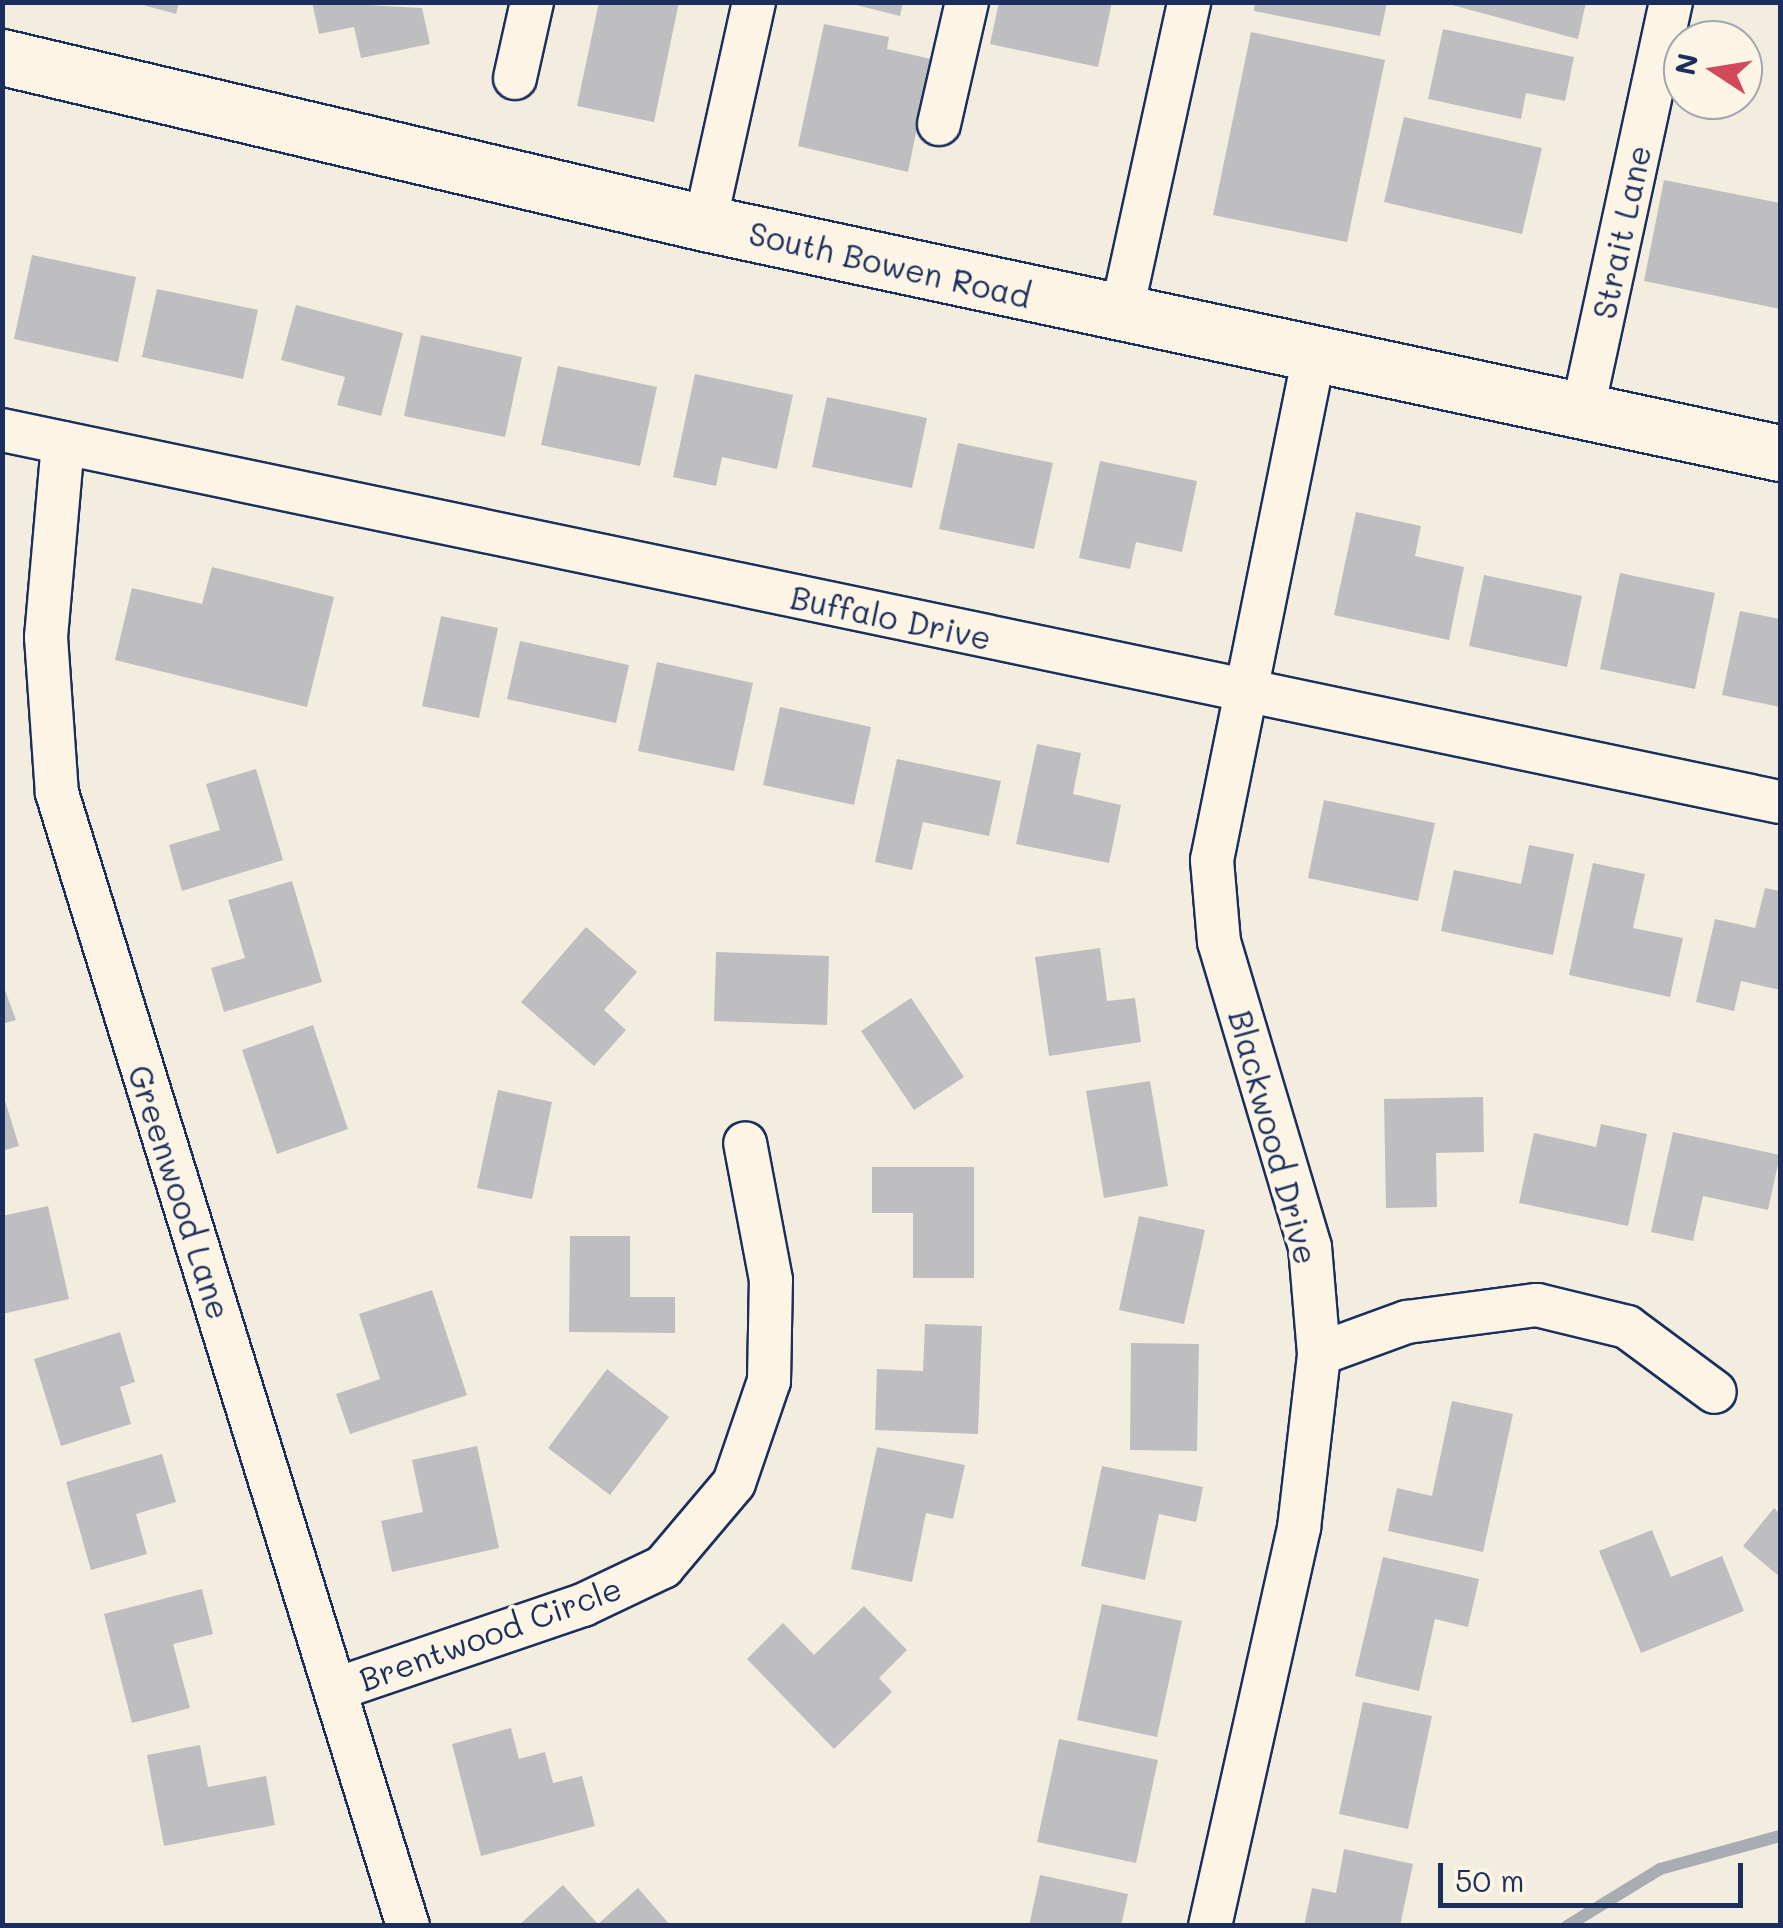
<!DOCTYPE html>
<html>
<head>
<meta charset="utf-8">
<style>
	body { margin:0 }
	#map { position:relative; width:1783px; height:1928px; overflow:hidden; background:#f3ede0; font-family:Mali,sans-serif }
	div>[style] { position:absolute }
	.stream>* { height:12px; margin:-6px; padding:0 6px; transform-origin:6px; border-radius:6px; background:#a9acb3 }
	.building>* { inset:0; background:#bebec0 }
	.roads { filter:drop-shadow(2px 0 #1b2f5e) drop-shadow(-2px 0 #1b2f5e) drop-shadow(0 2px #1b2f5e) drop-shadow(0 -2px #1b2f5e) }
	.minor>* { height:42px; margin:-21px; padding:0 21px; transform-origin:21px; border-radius:21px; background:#fcf5e5 }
	.major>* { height:55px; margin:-27.5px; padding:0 27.5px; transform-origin:27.5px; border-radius:27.5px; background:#fcf5e5 }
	span { translate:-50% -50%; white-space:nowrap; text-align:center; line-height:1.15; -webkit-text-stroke:8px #fcf5e5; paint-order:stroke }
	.street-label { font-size:32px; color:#1b2f5e }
	.frame { position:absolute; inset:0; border:5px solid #1b2f5e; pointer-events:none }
	.north { position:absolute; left:1663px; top:20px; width:100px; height:100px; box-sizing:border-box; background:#fcf5e5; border:2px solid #a2a6af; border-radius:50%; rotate:282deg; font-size:28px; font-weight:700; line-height:40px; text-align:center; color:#1b2f5e }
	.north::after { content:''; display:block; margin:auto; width:35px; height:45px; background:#d1495b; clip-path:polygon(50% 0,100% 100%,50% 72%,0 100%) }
	.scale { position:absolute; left:1438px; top:1863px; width:305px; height:45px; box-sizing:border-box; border:5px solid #1b2f5e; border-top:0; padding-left:12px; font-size:30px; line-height:35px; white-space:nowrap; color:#1b2f5e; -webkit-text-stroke:8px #fcf5e5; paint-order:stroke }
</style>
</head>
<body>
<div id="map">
	<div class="stream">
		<div style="left:1567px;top:1926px;width:109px;rotate:-31.5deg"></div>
		<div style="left:1660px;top:1869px;width:124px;rotate:-15.4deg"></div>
	</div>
	<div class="building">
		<div style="clip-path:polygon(132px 2px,179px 2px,176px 14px)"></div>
		<div style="clip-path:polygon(312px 2px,422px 8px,430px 44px,361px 58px,354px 27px,319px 34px)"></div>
		<div style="clip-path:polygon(599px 2px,679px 2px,654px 122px,577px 106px)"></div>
		<div style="clip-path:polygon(844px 2px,903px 2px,900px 16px)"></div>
		<div style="clip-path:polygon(999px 2px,1112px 2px,1098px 67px,990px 44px)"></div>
		<div style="clip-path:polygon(1255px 2px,1387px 2px,1380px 36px,1254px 11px)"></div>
		<div style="clip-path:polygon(1441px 2px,1586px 2px,1578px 39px)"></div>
		<div style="clip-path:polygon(824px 24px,889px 37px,887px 49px,931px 59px,908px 172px,798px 146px)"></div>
		<div style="clip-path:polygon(1443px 29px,1574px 57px,1565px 101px,1526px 93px,1521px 119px,1428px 99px)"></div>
		<div style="clip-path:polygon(1251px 32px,1385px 60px,1347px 242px,1213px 215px)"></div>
		<div style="clip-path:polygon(1404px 117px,1542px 148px,1522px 234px,1384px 202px)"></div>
		<div style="clip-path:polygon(1664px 180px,1780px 203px,1780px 309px,1644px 281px)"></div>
		<div style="clip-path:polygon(32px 255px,136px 277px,118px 362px,14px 339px)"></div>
		<div style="clip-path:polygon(157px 289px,258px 310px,243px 379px,142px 357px)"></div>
		<div style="clip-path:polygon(296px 305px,403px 333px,381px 416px,337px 405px,345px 377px,281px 360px)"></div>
		<div style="clip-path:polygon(421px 335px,522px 357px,505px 437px,404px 416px)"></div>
		<div style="clip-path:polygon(558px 366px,657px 387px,640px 466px,541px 445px)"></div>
		<div style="clip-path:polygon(695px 374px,793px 395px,777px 469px,722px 457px,716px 486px,673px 477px)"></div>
		<div style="clip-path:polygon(827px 397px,927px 418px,912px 488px,812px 467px)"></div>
		<div style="clip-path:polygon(958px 443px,1053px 463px,1034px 549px,939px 529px)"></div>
		<div style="clip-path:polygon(1100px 461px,1197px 481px,1182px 552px,1136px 542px,1130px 569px,1079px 558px)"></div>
		<div style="clip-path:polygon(1356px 512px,1421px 526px,1415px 556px,1464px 567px,1449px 640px,1334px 615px)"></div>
		<div style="clip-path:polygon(212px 567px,334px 597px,307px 707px,115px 660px,132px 588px,202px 604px)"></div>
		<div style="clip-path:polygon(1620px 573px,1715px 593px,1695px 689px,1600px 669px)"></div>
		<div style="clip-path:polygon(1484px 575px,1582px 596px,1567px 667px,1469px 646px)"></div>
		<div style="clip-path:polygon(1740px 611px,1780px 619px,1780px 707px,1722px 695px)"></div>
		<div style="clip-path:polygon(441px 616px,498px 628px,479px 718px,422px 706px)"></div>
		<div style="clip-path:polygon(520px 641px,629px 665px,616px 723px,507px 699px)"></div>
		<div style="clip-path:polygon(657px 662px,753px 683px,734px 771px,638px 751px)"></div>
		<div style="clip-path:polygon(780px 707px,871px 727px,854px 805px,763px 785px)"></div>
		<div style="clip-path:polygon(1037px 744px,1081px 753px,1073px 794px,1121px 805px,1109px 863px,1016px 844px)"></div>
		<div style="clip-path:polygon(897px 759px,1001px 781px,989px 836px,923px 822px,912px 870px,875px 862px)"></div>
		<div style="clip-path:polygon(256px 769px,283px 860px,182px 891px,169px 845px,220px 830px,206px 784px)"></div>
		<div style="clip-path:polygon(1324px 800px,1435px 823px,1418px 901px,1308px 878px)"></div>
		<div style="clip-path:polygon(1529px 845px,1574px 854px,1553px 955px,1441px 931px,1454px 870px,1521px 884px)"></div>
		<div style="clip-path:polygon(1593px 863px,1645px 874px,1633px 928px,1683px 938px,1670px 997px,1569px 975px)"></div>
		<div style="clip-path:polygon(292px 881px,322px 982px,224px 1012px,211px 968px,245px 958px,228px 900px)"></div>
		<div style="clip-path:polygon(1765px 888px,1780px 891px,1780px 990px,1741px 981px,1734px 1011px,1696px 1002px,1715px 919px,1755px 928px)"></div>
		<div style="clip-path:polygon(586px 927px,637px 972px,604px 1010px,626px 1030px,594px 1066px,521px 1002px)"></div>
		<div style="clip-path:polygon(1100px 948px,1107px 1001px,1135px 998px,1141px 1042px,1049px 1056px,1035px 957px)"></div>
		<div style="clip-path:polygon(716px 952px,829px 956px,827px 1025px,714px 1021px)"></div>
		<div style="clip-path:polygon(2px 982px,16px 1020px,2px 1024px)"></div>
		<div style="clip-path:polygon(911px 998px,964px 1077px,914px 1110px,861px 1031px)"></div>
		<div style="clip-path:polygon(313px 1025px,348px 1129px,277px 1154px,242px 1050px)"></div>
		<div style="clip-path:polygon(1150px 1081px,1168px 1186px,1104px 1198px,1086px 1091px)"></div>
		<div style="clip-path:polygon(498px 1090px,552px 1102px,532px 1199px,477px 1188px)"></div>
		<div style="clip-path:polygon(3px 1094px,19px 1146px,2px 1151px,2px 1095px)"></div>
		<div style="clip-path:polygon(1483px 1097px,1484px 1152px,1436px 1153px,1437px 1207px,1386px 1208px,1384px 1099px)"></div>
		<div style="clip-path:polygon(1601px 1124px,1647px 1134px,1628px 1226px,1519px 1203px,1534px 1133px,1596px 1147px)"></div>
		<div style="clip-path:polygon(1673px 1132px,1780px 1155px,1768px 1210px,1703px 1196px,1693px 1241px,1651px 1232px)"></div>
		<div style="clip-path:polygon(872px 1167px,974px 1167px,974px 1278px,913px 1278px,913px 1213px,872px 1213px)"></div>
		<div style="clip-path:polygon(48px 1206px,69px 1299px,2px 1314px,2px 1216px)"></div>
		<div style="clip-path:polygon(1139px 1216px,1205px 1230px,1184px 1324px,1119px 1310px)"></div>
		<div style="clip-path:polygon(570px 1236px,630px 1236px,630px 1297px,675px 1297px,675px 1333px,569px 1332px)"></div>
		<div style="clip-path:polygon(432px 1290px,467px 1395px,350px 1434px,336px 1394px,380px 1379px,359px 1314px)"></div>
		<div style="clip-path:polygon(925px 1324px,982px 1326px,978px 1434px,875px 1430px,877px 1369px,923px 1371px)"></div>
		<div style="clip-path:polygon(120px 1332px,135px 1382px,120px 1387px,131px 1424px,61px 1446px,34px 1359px)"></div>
		<div style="clip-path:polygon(1131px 1343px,1199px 1344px,1197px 1451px,1130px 1450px)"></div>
		<div style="clip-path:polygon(607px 1369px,669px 1417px,610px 1495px,548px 1448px)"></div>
		<div style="clip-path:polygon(1452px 1401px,1513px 1414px,1483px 1552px,1388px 1531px,1397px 1488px,1432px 1496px)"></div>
		<div style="clip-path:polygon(477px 1446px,499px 1548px,392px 1572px,381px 1521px,423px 1512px,412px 1460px)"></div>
		<div style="clip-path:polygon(877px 1447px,965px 1465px,953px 1519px,926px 1513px,912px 1582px,851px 1569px)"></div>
		<div style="clip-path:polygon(162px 1454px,176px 1502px,136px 1514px,147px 1554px,91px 1570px,66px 1482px)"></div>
		<div style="clip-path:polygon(1102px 1466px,1203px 1487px,1196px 1522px,1159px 1514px,1145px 1580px,1081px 1566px)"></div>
		<div style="clip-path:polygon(1774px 1508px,1780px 1514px,1780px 1577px,1743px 1546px)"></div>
		<div style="clip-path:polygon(1652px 1530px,1671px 1577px,1722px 1556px,1744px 1611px,1641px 1653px,1599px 1551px)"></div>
		<div style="clip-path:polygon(1383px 1557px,1479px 1579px,1468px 1627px,1435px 1619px,1419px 1691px,1355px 1676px)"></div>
		<div style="clip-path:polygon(202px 1589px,213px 1634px,173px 1644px,190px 1708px,132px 1723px,104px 1614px)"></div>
		<div style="clip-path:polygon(1102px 1604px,1182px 1621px,1157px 1737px,1077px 1720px)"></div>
		<div style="clip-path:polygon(864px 1606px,907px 1650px,879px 1678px,892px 1692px,834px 1749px,747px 1659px,783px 1623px,814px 1655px)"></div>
		<div style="clip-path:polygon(1363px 1702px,1432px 1716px,1408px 1829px,1339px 1814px)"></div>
		<div style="clip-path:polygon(511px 1728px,519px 1759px,545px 1752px,553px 1783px,582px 1776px,595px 1826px,481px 1856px,452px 1744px)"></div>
		<div style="clip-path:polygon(1059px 1739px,1158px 1760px,1136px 1863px,1037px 1842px)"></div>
		<div style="clip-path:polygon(200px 1745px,208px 1787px,266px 1776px,275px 1825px,164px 1846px,147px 1755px)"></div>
		<div style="clip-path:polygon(1344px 1849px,1413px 1864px,1400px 1926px,1304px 1926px,1312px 1888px,1336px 1893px)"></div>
		<div style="clip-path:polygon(1040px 1875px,1128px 1894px,1121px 1926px,1029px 1926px)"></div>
		<div style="clip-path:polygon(563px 1885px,598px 1924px,638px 1888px,671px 1926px,518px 1926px)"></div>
	</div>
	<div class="roads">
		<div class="minor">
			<div style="left:515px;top:78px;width:78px;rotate:-77.4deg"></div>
			<div style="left:939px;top:124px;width:125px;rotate:-77.1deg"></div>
			<div style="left:705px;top:223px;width:226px;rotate:-77.5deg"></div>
			<div style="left:1121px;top:315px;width:320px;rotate:-77.7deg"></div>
			<div style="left:1584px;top:404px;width:411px;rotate:-77.8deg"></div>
			<div style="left:2px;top:430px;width:1816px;rotate:11.82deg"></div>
			<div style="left:63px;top:443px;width:195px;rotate:95deg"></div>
			<div style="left:46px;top:637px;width:156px;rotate:86deg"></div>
			<div style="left:57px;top:793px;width:1186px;rotate:72.79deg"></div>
			<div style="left:1319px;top:1354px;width:94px;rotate:-20deg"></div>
			<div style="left:1407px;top:1322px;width:131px;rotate:-7.5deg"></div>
			<div style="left:1537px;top:1305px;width:93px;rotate:13.7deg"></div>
			<div style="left:1627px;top:1327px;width:109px;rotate:36.5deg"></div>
			<div style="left:336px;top:1689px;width:261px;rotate:-18.8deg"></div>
			<div style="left:583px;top:1605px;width:89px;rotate:-25.4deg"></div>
			<div style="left:663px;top:1567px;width:110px;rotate:-49.8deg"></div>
			<div style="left:734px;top:1483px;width:108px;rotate:-71.1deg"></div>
			<div style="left:769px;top:1381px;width:101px;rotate:-88.9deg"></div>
			<div style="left:771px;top:1280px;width:139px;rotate:-100.7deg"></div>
			<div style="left:1210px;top:1926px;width:408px;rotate:-77.4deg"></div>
			<div style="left:1299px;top:1528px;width:175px;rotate:-83.4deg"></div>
			<div style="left:1319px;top:1354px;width:107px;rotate:-94.8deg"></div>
			<div style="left:1310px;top:1247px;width:318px;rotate:-106.6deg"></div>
			<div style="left:1219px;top:942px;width:82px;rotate:-94.9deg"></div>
			<div style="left:1212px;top:860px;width:520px;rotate:-78.58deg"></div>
		</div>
		<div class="major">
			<div style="left:2px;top:57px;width:722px;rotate:13.29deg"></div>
			<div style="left:705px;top:223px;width:1099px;rotate:12.08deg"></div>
		</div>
	</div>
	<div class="street-label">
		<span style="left:1621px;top:232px;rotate:-78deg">Strait Lane</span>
		<span style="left:890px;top:264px;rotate:13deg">South Bowen Road</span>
		<span style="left:891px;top:617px;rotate:12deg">Buffalo Drive</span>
		<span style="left:1274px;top:1137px;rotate:75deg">Blackwood Drive</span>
		<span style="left:180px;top:1192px;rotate:72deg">Greenwood Lane</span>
		<span style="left:490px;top:1633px;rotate:-20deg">Brentwood Circle</span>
	</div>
	<div class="frame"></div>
	<div class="north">N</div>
	<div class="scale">50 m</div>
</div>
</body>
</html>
